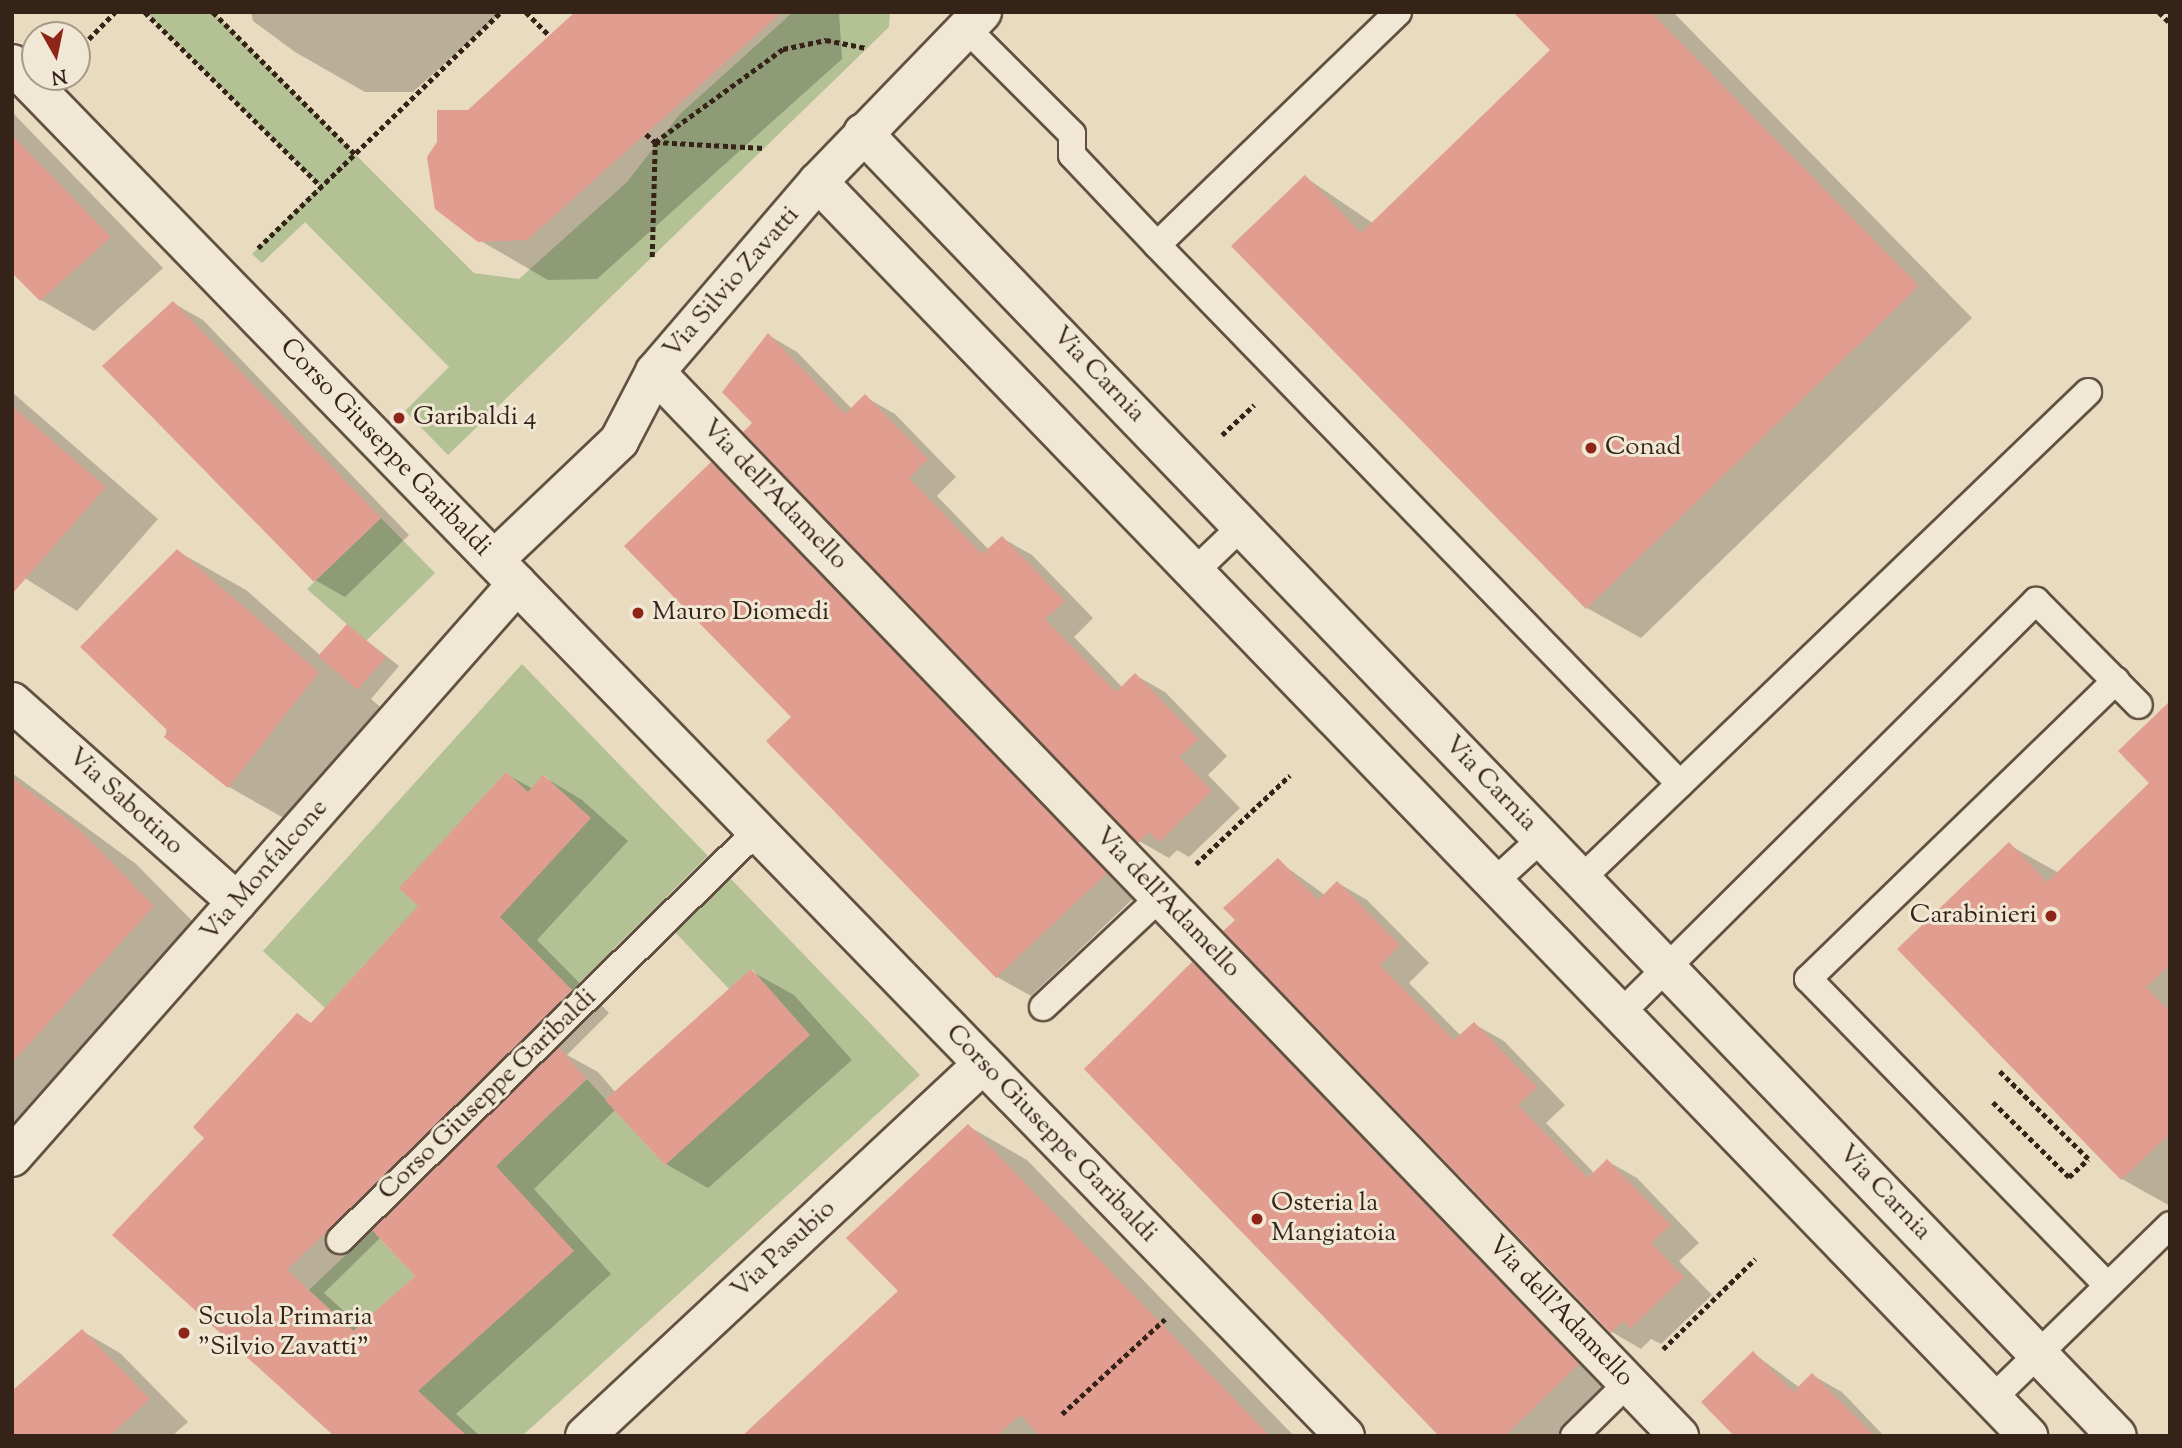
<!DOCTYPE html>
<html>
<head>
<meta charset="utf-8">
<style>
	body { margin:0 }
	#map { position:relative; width:2182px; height:1448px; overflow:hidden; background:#e8dbbf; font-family:"Sorts Mill Goudy",serif }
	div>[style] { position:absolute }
	.green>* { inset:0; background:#b3c195 }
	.shadow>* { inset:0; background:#0003 }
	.building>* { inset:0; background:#e19d90 }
	.path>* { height:4.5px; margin-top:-2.25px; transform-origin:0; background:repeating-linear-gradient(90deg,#352318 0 5px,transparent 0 8.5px) }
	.roads { filter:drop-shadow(2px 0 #625142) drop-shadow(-2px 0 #625142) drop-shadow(0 2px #625142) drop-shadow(0 -2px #625142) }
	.lane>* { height:26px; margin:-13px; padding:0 13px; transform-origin:13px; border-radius:13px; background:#f0e8d5 }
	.street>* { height:38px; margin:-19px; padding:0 19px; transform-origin:19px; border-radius:19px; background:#f0e8d5 }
	.secondary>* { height:38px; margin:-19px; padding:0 19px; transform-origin:19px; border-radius:19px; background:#f0e8d5 }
	.dots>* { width:19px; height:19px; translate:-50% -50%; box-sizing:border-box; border:4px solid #f0e8d5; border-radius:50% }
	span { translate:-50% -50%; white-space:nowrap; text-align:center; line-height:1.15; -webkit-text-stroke:6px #f0e8d5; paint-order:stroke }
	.street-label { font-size:26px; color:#352318 }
	.poi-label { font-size:26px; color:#352318 }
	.left { translate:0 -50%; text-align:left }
	.right { translate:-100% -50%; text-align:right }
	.frame { position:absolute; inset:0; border:14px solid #352318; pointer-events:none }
	.north { position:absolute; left:21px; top:21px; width:70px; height:70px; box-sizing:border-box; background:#f0e8d5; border:2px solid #a59989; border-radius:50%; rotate:171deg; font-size:19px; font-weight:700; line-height:28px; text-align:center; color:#352318 }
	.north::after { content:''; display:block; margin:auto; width:24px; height:32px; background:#8f2418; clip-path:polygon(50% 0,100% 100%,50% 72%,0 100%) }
</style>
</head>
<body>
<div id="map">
	<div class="green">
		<div style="clip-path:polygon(145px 12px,213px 12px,474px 273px,519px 279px,627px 182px,680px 114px,793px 12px,890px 12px,889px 27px,448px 455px,405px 411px,449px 367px,305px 222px,262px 263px,252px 254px,320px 186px)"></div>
		<div style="clip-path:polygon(381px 518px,435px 573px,366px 641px,307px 589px)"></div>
		<div style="clip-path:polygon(evenodd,522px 664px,708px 856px,572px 990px,511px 928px,365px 964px,325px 1008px,263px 951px,522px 664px,506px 772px,528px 792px,544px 775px,590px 818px,400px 888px,506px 772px)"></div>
		<div style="clip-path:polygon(730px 878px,920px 1075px,522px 1436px,467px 1436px,309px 1290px,372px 1230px,415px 1276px,383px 1305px,574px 1251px,489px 1173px,535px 1128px,507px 1096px,530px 1074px,559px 1106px,587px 1079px,665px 1165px,810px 1035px,752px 969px,729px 989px,675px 932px)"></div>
	</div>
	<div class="shadow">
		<div style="clip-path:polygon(251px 12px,502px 12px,413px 92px,365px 92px,295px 52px,253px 21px)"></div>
		<div style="clip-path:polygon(578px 12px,839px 12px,842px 59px,597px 279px,548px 280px,479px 240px,468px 111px)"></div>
		<div style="clip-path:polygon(1515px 12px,1673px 12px,1972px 318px,1641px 638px,1587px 608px,1305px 177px,1374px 224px,1552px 50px)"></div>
		<div style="clip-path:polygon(12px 112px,163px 268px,94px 331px,41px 300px,12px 270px)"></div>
		<div style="clip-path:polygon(173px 303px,203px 320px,409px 535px,345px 597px,315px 580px)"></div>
		<div style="clip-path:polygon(768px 335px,797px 352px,852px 409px,865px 397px,895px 414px,956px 477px,937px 496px,989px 550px,1002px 538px,1032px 555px,1093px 618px,1074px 637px,1123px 688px,1135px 675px,1165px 692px,1227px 756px,1208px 775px,1240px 808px,1189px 857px,1177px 850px,1169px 858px,1139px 841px,754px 423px)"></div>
		<div style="clip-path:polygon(12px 392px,158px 519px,77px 611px,12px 570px)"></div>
		<div style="clip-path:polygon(712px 464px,745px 484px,1139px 893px,1031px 996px,997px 977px,769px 741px,793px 717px)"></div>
		<div style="clip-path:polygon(177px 551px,246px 590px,320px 655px,348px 626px,399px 666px,371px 699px,387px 713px,298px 826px,229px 787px,166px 736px)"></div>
		<div style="clip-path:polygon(2170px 704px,2170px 1206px,2122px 1179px,2009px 845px,2059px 873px,2151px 783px)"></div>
		<div style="clip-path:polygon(12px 773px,136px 864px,212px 941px,12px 1162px)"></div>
		<div style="clip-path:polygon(evenodd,506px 774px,533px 789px,544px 777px,582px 800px,628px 841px,537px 940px,609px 1013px,567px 1055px,598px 1072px,616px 1093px,751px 971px,794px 995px,852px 1060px,708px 1188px,666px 1164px,616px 1109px,534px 1189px,611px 1274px,456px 1414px,480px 1436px,337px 1436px,207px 1138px,298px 1015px,312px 1024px,421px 906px,506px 774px,381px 1237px,418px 1276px,360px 1326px,324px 1293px,381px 1237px)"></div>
		<div style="clip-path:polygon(1278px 861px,1325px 895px,1338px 883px,1367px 900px,1429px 963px,1409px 983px,1461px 1036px,1474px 1024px,1504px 1041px,1565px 1105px,1546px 1123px,1595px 1174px,1607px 1161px,1637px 1178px,1699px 1243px,1679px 1261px,1712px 1295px,1661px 1344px,1651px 1339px,1641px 1349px,1612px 1332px,1237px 920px)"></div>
		<div style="clip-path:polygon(1193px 964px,1235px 989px,1621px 1389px,1573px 1436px,1442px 1436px)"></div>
		<div style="clip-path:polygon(968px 1126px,1027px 1160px,1294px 1436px,758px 1436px,901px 1291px)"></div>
		<div style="clip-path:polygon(82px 1331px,120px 1353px,188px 1422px,172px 1436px,12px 1436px)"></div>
		<div style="clip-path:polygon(1753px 1353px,1800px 1388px,1812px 1375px,1842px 1392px,1884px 1436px,1736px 1436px)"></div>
	</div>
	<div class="building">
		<div style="clip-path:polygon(575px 12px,782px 12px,527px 240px,478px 242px,435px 209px,427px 157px,437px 142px,437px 110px,468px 110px)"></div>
		<div style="clip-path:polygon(1513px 12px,1651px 12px,1919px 286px,1586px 609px,1231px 246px,1305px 175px,1361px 233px,1550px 50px)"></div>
		<div style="clip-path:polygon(12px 135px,111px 237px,40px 301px,12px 273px)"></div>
		<div style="clip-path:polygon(173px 301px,381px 518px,314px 582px,102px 366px)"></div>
		<div style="clip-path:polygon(768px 333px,845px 414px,865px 394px,928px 459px,909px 478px,982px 554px,1002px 536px,1033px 568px,1065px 601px,1045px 619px,1116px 692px,1135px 673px,1199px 739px,1179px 757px,1212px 791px,1159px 842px,1149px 832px,1138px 843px,743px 432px,752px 423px,722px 392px)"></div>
		<div style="clip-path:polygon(12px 406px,106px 487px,12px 594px)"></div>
		<div style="clip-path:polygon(711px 462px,1107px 873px,996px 978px,766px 741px,791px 717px,624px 546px)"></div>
		<div style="clip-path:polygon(177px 549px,319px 672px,228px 788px,164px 737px,168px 731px,80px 647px)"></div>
		<div style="clip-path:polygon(347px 624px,386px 657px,357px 690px,318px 656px)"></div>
		<div style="clip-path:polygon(2170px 701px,2170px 965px,2146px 987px,2170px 1012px,2170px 1134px,2121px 1180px,1897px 949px,2009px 842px,2047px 882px,2149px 783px,2118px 751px)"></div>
		<div style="clip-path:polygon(506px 772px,528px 792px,543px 775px,591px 818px,500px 917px,572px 990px,287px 1270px,353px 1331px,415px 1276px,372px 1230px,559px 1047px,586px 1079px,496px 1166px,574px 1251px,418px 1391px,467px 1436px,334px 1436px,112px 1235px,204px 1138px,193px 1127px,297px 1013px,311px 1023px,418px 906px,399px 888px)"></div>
		<div style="clip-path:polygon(12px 778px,77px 827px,154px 906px,12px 1063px)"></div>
		<div style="clip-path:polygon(1278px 858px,1318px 900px,1337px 881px,1400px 945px,1380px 965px,1454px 1040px,1474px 1022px,1505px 1054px,1537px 1087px,1518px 1105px,1588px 1178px,1607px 1159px,1671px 1225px,1651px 1243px,1684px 1277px,1630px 1329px,1623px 1321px,1611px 1333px,1223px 931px,1235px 920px,1223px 908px)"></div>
		<div style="clip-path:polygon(1192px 962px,1579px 1364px,1505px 1436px,1439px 1436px,1084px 1069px)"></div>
		<div style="clip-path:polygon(751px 969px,810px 1035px,665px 1165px,605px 1100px)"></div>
		<div style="clip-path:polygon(968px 1124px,1186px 1349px,1270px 1436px,1040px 1436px,1020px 1415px,997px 1436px,742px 1436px,898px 1291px,846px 1238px)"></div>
		<div style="clip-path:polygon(82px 1329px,150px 1399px,110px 1436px,12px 1436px,12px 1391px)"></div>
		<div style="clip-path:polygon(1753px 1351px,1793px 1392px,1812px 1373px,1875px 1436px,1734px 1436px,1701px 1402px)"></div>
	</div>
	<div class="path">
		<div style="left:145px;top:12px;width:247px;rotate:44.7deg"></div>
		<div style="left:213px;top:12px;width:201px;rotate:45deg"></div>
		<div style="left:526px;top:12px;width:34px;rotate:45deg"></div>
		<div style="left:2159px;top:12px;width:16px;rotate:45deg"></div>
		<div style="left:77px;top:51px;width:54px;rotate:-45.7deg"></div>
		<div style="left:646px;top:134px;width:12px;rotate:42deg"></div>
		<div style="left:655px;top:142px;width:158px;rotate:-36deg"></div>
		<div style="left:783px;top:49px;width:44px;rotate:-11.8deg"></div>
		<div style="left:826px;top:40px;width:41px;rotate:11.3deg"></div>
		<div style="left:258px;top:248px;width:339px;rotate:-44.2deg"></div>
		<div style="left:652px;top:257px;width:115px;rotate:-88.5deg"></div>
		<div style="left:655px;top:142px;width:110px;rotate:3.1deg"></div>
		<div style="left:1222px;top:435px;width:44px;rotate:-43.2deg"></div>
		<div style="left:1196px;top:864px;width:129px;rotate:-43.4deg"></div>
		<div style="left:1993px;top:1102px;width:107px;rotate:44.6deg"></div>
		<div style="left:2069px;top:1177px;width:26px;rotate:-43deg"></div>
		<div style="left:2088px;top:1159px;width:127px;rotate:-135.3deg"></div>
		<div style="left:1663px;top:1349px;width:129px;rotate:-44.4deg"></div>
		<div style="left:1062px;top:1414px;width:140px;rotate:-42.7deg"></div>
	</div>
	<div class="roads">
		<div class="lane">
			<div style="left:966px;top:28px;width:150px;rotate:45deg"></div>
			<div style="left:1072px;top:134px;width:21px;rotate:90deg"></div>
			<div style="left:1072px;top:155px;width:124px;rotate:46.6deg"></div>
			<div style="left:1157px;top:245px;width:335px;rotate:-44deg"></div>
			<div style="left:1157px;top:245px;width:751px;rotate:45.86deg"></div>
			<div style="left:1680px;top:784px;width:137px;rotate:136.2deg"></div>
			<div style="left:1195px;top:571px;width:65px;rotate:-43.8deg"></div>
			<div style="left:1680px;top:784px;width:566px;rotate:-43.85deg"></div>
			<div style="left:1494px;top:882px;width:65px;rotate:-42.5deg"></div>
			<div style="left:1043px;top:1007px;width:162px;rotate:-43.2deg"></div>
			<div style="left:1621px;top:1013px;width:585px;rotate:-44.79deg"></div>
			<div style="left:2036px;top:601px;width:146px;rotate:45.3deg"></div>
			<div style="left:340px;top:1240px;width:584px;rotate:-44.45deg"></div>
			<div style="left:2107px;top:1285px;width:428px;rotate:-134.3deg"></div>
			<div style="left:1808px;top:979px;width:429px;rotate:-44.1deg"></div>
			<div style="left:1992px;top:1399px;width:249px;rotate:-44.3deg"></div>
			<div style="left:1574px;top:1436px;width:76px;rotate:-44.5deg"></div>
		</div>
		<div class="street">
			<div style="left:863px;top:133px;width:1808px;rotate:46.1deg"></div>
			<div style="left:818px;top:182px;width:1743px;rotate:46.02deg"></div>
			<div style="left:655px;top:372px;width:1477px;rotate:46.1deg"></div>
			<div style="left:494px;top:560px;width:173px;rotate:-43.6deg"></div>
			<div style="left:619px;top:441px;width:78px;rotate:-62.4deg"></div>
			<div style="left:655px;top:372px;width:250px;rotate:-49.4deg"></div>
			<div style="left:818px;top:182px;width:236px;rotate:-46deg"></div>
			<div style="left:12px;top:702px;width:301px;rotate:41.6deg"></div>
			<div style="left:12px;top:1157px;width:764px;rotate:-48.61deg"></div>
			<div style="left:585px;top:1436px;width:545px;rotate:-43.07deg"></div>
		</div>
		<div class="secondary">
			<div style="left:12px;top:64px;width:1913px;rotate:45.83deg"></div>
		</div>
	</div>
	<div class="dots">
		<div style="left:399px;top:418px;background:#8f2418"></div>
		<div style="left:1591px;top:448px;background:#8f2418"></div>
		<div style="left:638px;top:613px;background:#8f2418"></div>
		<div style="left:2051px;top:916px;background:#8f2418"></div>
		<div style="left:1257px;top:1219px;background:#8f2418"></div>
		<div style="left:184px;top:1333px;background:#8f2418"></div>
	</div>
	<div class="street-label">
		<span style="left:732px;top:283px;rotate:-49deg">Via Silvio Zavatti</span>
		<span style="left:1098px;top:375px;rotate:46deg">Via Carnia</span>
		<span style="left:385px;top:448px;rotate:46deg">Corso Giuseppe Garibaldi</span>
		<span style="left:774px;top:495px;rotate:46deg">Via dell'Adamello</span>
		<span style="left:1490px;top:784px;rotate:46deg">Via Carnia</span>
		<span style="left:125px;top:802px;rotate:42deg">Via Sabotino</span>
		<span style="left:265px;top:871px;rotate:-49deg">Via Monfalcone</span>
		<span style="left:1167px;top:903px;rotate:46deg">Via dell'Adamello</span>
		<span style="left:488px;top:1095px;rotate:-44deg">Corso Giuseppe Garibaldi</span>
		<span style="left:1051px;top:1134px;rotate:46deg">Corso Giuseppe Garibaldi</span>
		<span style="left:1884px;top:1193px;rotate:46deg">Via Carnia</span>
		<span style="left:784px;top:1250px;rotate:-43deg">Via Pasubio</span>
		<span style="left:1560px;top:1312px;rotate:46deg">Via dell'Adamello</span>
	</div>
	<div class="poi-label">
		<span class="left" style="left:413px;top:418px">Garibaldi 4</span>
		<span class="left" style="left:1605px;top:448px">Conad</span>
		<span class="left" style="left:652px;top:613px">Mauro Diomedi</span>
		<span class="right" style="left:2037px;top:916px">Carabinieri</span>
		<span class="left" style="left:1271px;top:1219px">Osteria la<br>Mangiatoia</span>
		<span class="left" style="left:198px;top:1333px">Scuola Primaria<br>"Silvio Zavatti"</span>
	</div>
	<div class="frame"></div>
	<div class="north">N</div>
</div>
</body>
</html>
